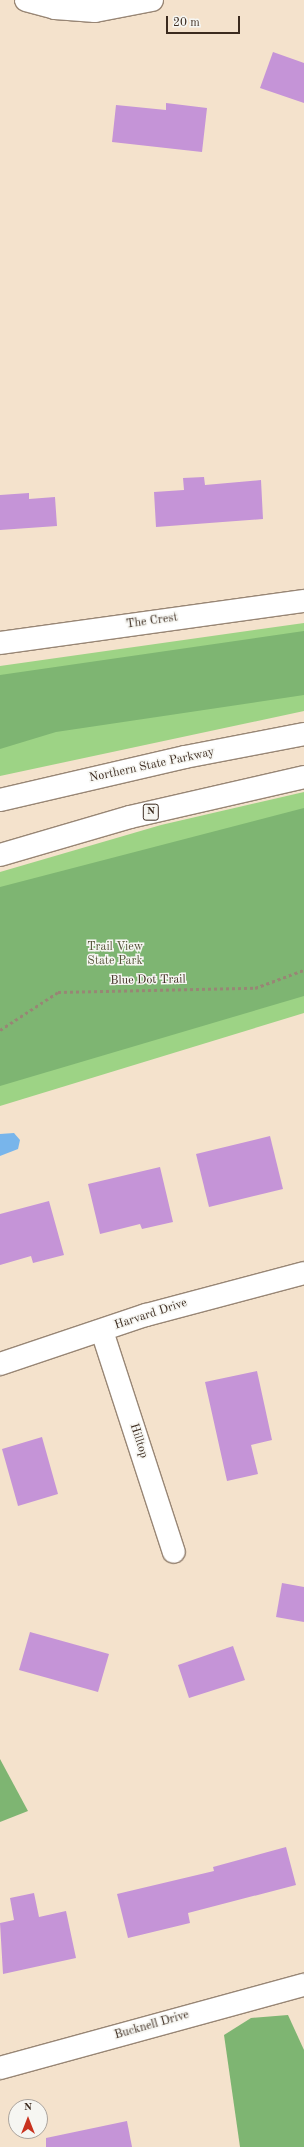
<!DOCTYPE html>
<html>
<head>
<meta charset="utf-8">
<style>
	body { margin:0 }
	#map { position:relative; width:304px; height:2147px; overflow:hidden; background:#f4e2cc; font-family:"Old Standard TT",serif }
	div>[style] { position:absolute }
	.green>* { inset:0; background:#9dd385 }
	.forest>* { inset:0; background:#7eb572 }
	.water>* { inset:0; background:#78b5eb }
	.building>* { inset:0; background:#c594d7 }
	.path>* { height:2.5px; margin-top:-1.25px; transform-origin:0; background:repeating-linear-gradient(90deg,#988675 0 3px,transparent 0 6px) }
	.roads { filter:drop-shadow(1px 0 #988675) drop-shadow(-1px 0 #988675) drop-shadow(0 1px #988675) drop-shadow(0 -1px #988675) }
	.street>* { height:22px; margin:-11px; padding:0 11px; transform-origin:11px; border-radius:11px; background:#fff }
	.highway>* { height:22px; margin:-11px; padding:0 11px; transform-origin:11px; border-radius:11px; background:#fff }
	span { translate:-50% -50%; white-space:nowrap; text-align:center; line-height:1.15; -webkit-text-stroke:3px #f6f6f2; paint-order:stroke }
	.shield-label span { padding:1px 3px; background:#f6f6f2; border:1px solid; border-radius:3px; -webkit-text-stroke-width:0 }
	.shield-label { font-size:11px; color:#3b2a1e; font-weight:700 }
	.street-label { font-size:12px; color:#3b2a1e }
	.park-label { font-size:12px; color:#545438 }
	.north { position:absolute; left:8px; top:2099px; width:40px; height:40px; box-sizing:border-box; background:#f6f6f2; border:1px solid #aba49d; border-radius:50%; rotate:0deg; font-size:11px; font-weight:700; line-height:16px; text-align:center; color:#3b2a1e }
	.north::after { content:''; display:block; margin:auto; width:14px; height:18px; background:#c8321e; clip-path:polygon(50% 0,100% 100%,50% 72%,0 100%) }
	.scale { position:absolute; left:166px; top:16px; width:74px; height:18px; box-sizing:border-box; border:2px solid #3b2a1e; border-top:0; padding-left:5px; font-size:12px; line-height:14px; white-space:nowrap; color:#3b2a1e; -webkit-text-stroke:3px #f6f6f2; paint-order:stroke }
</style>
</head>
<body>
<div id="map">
	<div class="green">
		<div style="clip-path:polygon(304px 623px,304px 711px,0 776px,0 666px)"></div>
		<div style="clip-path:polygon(304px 792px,304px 1013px,0 1106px,0 872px,161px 825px)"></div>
	</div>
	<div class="forest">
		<div style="clip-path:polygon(304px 631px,304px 695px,56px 732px,0 749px,0 675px)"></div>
		<div style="clip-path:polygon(304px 808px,304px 996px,0 1086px,0 887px)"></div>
		<div style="clip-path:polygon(0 1759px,28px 1811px,0 1822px)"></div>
		<div style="clip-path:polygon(288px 2015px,304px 2050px,304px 2147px,240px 2147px,224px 2035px,251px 2018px)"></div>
	</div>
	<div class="water">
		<div style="clip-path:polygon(14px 1133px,20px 1140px,18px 1149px,0 1156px,0 1134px)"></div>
	</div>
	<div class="building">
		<div style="clip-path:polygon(273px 52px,304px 63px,304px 103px,260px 88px)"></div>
		<div style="clip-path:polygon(166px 103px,207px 108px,202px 152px,112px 142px,116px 105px,166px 110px)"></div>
		<div style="clip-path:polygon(204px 477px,205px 485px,261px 480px,263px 519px,156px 527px,154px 492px,184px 490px,183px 478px)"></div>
		<div style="clip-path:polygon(29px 493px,29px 499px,55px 497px,57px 526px,0 530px,0 495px)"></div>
		<div style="clip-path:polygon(270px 1136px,283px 1189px,209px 1207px,196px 1154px)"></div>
		<div style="clip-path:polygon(160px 1167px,173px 1222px,142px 1229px,140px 1224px,100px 1234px,88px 1184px)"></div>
		<div style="clip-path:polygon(49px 1201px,64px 1255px,33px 1263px,31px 1256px,0 1265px,0 1214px)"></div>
		<div style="clip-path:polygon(257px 1371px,272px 1440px,251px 1445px,258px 1474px,227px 1481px,205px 1382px)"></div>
		<div style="clip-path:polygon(42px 1437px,58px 1494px,18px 1506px,2px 1449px)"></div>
		<div style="clip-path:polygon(282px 1583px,304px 1587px,304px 1622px,276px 1617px)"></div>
		<div style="clip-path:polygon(30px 1632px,109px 1654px,98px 1692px,19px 1670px)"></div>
		<div style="clip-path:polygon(233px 1646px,245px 1680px,189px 1698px,178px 1665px)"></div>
		<div style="clip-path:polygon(286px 1847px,296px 1885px,188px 1913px,190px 1923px,128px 1938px,117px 1894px,214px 1871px,213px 1867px)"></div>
		<div style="clip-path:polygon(34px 1893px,39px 1917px,66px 1911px,76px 1958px,3px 1974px,0 1923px,14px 1920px,10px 1898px)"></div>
		<div style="clip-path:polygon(127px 2121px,132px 2147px,46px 2147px,46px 2138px)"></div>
	</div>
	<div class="path">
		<div style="left:0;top:1030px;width:69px;rotate:-33.2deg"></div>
		<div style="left:58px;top:992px;width:197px;rotate:-1.2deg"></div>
		<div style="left:255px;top:988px;width:52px;rotate:-20.2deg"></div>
	</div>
	<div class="roads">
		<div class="street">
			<div style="left:26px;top:0;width:30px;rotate:15deg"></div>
			<div style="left:55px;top:8px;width:40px;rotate:4.3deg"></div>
			<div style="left:95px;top:11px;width:58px;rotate:-10.9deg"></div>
			<div style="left:0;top:643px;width:307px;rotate:-7.9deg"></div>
			<div style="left:102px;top:1331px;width:232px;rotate:72deg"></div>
			<div style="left:0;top:1364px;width:154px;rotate:-18.6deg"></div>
			<div style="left:146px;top:1315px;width:163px;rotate:-14.9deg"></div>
			<div style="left:0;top:2068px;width:315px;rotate:-15.3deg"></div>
		</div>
		<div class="highway">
			<div style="left:0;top:800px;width:190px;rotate:-13.1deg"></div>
			<div style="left:185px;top:757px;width:121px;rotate:-10.9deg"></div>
			<div style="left:0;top:855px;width:135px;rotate:-16.3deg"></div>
			<div style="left:130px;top:817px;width:179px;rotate:-12.9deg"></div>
		</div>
	</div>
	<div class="shield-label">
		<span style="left:151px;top:812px">N</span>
	</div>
	<div class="street-label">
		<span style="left:152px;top:622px;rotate:-8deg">The Crest</span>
		<span style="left:152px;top:766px;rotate:-12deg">Northern State Parkway</span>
		<span style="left:148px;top:981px;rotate:-1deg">Blue Dot Trail</span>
		<span style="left:151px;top:1315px;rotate:-18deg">Harvard Drive</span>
		<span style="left:138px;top:1441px;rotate:72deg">Hilltop</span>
		<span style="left:152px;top:2026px;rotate:-16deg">Bucknell Drive</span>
	</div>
	<div class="park-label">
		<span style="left:115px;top:955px">Trail View<br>State Park</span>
	</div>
	<div class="north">N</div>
	<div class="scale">20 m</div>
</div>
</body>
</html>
